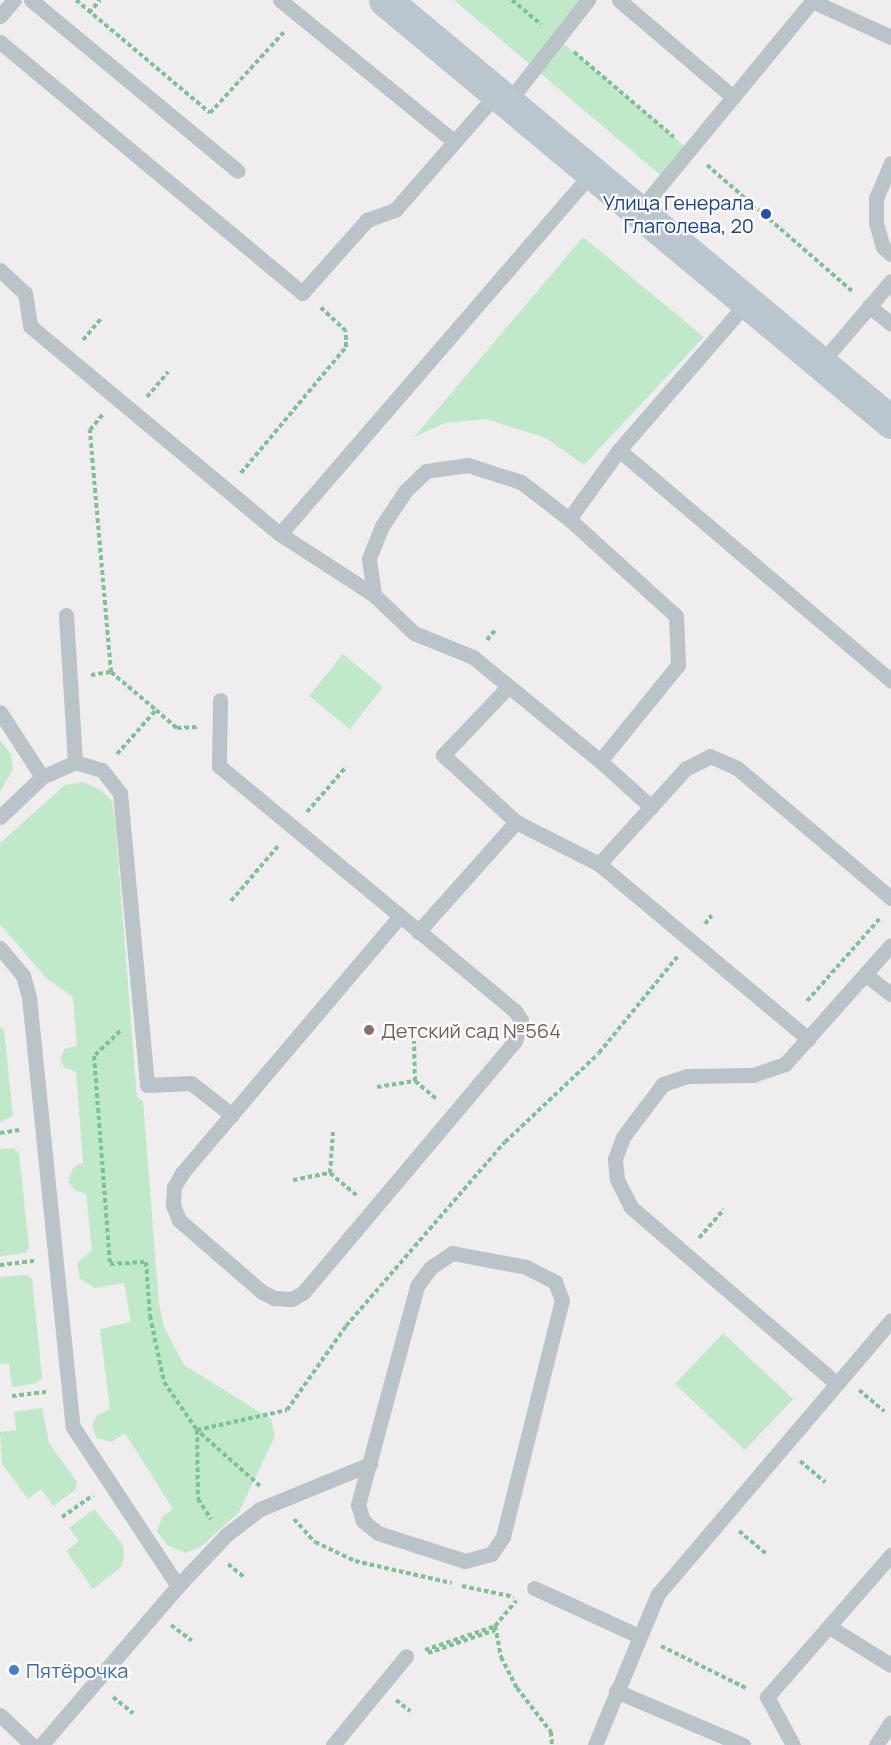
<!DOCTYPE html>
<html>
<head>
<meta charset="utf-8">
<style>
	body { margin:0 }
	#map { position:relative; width:891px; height:1745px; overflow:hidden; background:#efeded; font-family:Manrope,sans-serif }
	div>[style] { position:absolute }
	.green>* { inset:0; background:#bfe9c9 }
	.path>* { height:4px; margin-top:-2px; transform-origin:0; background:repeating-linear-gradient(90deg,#7bc395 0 4.5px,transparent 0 7.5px) }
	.lane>* { height:15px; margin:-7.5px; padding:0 7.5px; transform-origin:7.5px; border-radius:7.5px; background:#bac3c8 }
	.secondary>* { height:33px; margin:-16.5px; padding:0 16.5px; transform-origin:16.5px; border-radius:16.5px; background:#bac6cd }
	.dots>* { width:16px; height:16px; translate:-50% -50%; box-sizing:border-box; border:3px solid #fff; border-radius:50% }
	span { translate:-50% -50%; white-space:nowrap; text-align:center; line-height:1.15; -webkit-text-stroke:4.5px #fff; paint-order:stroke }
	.transit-label { font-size:20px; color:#164399 }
	.right { translate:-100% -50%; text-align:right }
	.education-label { font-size:20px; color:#785e54 }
	.left { translate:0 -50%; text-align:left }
	.shop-label { font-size:20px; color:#366cbe }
</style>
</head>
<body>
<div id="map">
	<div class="green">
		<div style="clip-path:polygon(454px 0,588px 0,557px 38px,689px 150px,665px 179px)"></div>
		<div style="clip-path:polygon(583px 237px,704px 337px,584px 465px,546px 438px,486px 419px,445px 423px,414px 437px)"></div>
		<div style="clip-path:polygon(343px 654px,383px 687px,350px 729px,309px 696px)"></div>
		<div style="clip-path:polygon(0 740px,11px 755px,13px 769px,0 792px)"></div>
		<div style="clip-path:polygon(83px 782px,101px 790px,112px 801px,115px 820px,137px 1098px,143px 1101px,159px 1303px,164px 1327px,184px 1365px,271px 1419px,275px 1436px,239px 1512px,203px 1545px,186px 1553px,167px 1545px,157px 1531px,162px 1517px,173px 1509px,125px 1433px,111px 1442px,97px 1438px,92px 1426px,96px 1416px,110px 1409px,100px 1329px,131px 1322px,124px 1283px,95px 1288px,80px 1279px,77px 1263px,92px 1250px,86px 1194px,75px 1190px,68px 1182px,73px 1168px,83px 1162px,76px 1072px,65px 1068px,60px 1059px,64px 1049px,77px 1046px,73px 997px,46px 978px,0 924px,0 843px,65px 785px)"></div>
		<div style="clip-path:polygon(0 1027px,4px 1030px,13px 1116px,0 1122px)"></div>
		<div style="clip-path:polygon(13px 1148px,19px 1153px,29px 1247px,26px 1253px,0 1256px,0 1149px)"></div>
		<div style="clip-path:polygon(27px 1275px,32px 1279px,42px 1377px,38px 1383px,12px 1387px,9px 1363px,0 1364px,0 1277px)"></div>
		<div style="clip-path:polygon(723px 1333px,793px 1399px,745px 1450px,675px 1384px)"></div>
		<div style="clip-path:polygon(42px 1408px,49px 1443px,77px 1482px,75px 1490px,53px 1506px,41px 1489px,28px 1499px,2px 1464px,0 1432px,16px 1430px,14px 1412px)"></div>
		<div style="clip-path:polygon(94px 1509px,123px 1545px,124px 1557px,121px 1567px,93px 1589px,66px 1551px,79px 1541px,69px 1528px)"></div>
	</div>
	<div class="path">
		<div style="left:76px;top:0;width:175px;rotate:40.1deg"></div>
		<div style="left:210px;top:113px;width:110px;rotate:-47.6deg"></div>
		<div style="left:512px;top:0;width:38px;rotate:40deg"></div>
		<div style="left:89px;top:13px;width:17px;rotate:-50deg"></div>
		<div style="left:574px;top:52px;width:131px;rotate:40.4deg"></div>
		<div style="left:707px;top:165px;width:194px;rotate:41deg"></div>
		<div style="left:83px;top:340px;width:30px;rotate:-50deg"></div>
		<div style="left:147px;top:397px;width:33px;rotate:-50deg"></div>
		<div style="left:241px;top:473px;width:164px;rotate:-50.2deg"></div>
		<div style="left:346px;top:347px;width:16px;rotate:-90deg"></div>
		<div style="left:346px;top:331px;width:37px;rotate:-137deg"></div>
		<div style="left:487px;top:640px;width:14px;rotate:-51deg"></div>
		<div style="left:111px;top:672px;width:59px;rotate:40.2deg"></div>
		<div style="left:91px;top:675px;width:20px;rotate:-9deg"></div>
		<div style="left:111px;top:672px;width:243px;rotate:-95deg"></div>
		<div style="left:90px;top:430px;width:21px;rotate:-51deg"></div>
		<div style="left:117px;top:754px;width:59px;rotate:-48.4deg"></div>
		<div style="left:156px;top:710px;width:28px;rotate:41deg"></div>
		<div style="left:177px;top:728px;width:20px;rotate:-3deg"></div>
		<div style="left:307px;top:812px;width:60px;rotate:-49.1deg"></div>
		<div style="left:231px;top:901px;width:74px;rotate:-49.4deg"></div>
		<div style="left:705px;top:924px;width:11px;rotate:-52deg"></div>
		<div style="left:807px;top:1001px;width:112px;rotate:-48.6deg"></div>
		<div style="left:120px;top:1031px;width:36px;rotate:136deg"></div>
		<div style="left:94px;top:1056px;width:209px;rotate:85.6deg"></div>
		<div style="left:110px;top:1264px;width:36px;rotate:-3deg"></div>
		<div style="left:146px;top:1262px;width:54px;rotate:85.8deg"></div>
		<div style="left:150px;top:1316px;width:67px;rotate:78deg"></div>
		<div style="left:164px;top:1382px;width:58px;rotate:55.5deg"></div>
		<div style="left:197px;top:1430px;width:69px;rotate:89.2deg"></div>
		<div style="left:198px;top:1499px;width:24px;rotate:57deg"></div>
		<div style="left:415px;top:1081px;width:30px;rotate:40deg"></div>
		<div style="left:377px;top:1087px;width:38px;rotate:-9deg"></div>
		<div style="left:415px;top:1081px;width:40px;rotate:-91.4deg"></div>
		<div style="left:0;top:1133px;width:20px;rotate:-9deg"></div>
		<div style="left:330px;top:1173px;width:41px;rotate:-85.8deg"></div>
		<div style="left:293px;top:1180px;width:38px;rotate:-11deg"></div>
		<div style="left:330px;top:1173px;width:35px;rotate:40deg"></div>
		<div style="left:699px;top:1238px;width:38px;rotate:-49deg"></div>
		<div style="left:0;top:1265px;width:35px;rotate:-7deg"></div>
		<div style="left:859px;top:1390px;width:33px;rotate:40deg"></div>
		<div style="left:12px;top:1396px;width:35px;rotate:-7deg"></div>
		<div style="left:800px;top:1461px;width:33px;rotate:40deg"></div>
		<div style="left:260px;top:1486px;width:84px;rotate:-138.4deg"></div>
		<div style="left:197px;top:1430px;width:92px;rotate:-12.5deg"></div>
		<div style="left:287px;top:1410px;width:103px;rotate:-54.9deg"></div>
		<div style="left:346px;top:1326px;width:243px;rotate:-49.2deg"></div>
		<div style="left:505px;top:1142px;width:129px;rotate:-43.4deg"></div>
		<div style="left:599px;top:1053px;width:124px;rotate:-50.9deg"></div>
		<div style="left:62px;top:1517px;width:38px;rotate:-35deg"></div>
		<div style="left:294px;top:1519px;width:31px;rotate:48deg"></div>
		<div style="left:315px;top:1542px;width:44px;rotate:25.4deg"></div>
		<div style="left:355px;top:1561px;width:99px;rotate:12.8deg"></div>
		<div style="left:739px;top:1531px;width:35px;rotate:40deg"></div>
		<div style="left:228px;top:1564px;width:21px;rotate:39deg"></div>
		<div style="left:462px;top:1586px;width:53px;rotate:11.9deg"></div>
		<div style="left:171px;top:1625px;width:26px;rotate:37deg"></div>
		<div style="left:495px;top:1626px;width:32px;rotate:79deg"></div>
		<div style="left:501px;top:1657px;width:35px;rotate:63deg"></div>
		<div style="left:517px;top:1688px;width:56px;rotate:52.3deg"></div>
		<div style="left:551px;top:1732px;width:13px;rotate:86deg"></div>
		<div style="left:661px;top:1646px;width:95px;rotate:26.3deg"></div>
		<div style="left:425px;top:1650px;width:74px;rotate:-18.9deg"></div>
		<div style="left:495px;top:1626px;width:33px;rotate:-50deg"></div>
		<div style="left:428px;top:1653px;width:71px;rotate:-18.9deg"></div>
		<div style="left:113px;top:1697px;width:26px;rotate:39deg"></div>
		<div style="left:396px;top:1700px;width:18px;rotate:38deg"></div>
	</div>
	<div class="lane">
		<div style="left:31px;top:0;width:268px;rotate:39.6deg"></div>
		<div style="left:280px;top:0;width:225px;rotate:39.1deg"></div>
		<div style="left:619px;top:0;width:150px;rotate:40.4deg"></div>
		<div style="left:812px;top:1px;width:87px;rotate:24.5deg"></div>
		<div style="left:0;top:16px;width:21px;rotate:-49deg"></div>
		<div style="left:0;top:42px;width:393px;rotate:39.7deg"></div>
		<div style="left:302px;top:293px;width:98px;rotate:-48.3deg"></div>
		<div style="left:367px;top:220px;width:30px;rotate:-20deg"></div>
		<div style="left:395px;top:210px;width:155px;rotate:-48.9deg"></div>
		<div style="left:508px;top:102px;width:130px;rotate:-51.9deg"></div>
		<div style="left:891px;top:163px;width:38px;rotate:113deg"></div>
		<div style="left:876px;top:198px;width:25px;rotate:90deg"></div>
		<div style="left:876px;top:223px;width:25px;rotate:74deg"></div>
		<div style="left:883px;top:247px;width:11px;rotate:41deg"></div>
		<div style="left:639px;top:211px;width:273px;rotate:-50.5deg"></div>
		<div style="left:0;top:270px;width:34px;rotate:43deg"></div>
		<div style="left:25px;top:293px;width:33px;rotate:81deg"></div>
		<div style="left:30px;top:326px;width:325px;rotate:39.8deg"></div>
		<div style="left:280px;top:534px;width:478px;rotate:-49.2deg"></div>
		<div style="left:869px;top:306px;width:28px;rotate:39deg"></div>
		<div style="left:821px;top:363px;width:108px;rotate:-49.5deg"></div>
		<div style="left:619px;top:450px;width:357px;rotate:40.3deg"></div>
		<div style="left:569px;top:519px;width:85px;rotate:-54.1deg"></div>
		<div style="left:619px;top:450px;width:196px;rotate:-49.1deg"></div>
		<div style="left:280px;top:534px;width:112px;rotate:33deg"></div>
		<div style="left:374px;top:595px;width:55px;rotate:43.5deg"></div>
		<div style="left:414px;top:633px;width:64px;rotate:22.1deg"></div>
		<div style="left:473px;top:657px;width:164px;rotate:39.3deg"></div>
		<div style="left:600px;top:761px;width:124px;rotate:-50.9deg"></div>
		<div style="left:678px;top:665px;width:49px;rotate:-92.3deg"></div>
		<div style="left:676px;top:616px;width:144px;rotate:-137.8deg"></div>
		<div style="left:569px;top:519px;width:61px;rotate:-142.4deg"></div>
		<div style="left:521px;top:482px;width:56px;rotate:-162.2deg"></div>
		<div style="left:468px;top:465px;width:42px;rotate:171.9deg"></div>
		<div style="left:426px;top:471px;width:28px;rotate:136deg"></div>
		<div style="left:406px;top:490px;width:43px;rotate:123.7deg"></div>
		<div style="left:382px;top:526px;width:35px;rotate:112deg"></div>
		<div style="left:369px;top:559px;width:36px;rotate:82deg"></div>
		<div style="left:66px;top:615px;width:147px;rotate:86.5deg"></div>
		<div style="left:508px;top:687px;width:94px;rotate:133.7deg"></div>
		<div style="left:443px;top:755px;width:99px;rotate:42.5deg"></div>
		<div style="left:220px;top:700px;width:66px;rotate:90.9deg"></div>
		<div style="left:219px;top:766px;width:384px;rotate:39.6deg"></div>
		<div style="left:515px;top:1011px;width:11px;rotate:56deg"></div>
		<div style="left:521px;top:1020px;width:22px;rotate:106deg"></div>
		<div style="left:515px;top:1041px;width:328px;rotate:130.1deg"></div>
		<div style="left:304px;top:1292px;width:14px;rotate:150deg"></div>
		<div style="left:292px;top:1299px;width:18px;rotate:-177deg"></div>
		<div style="left:274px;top:1298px;width:13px;rotate:-153deg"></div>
		<div style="left:262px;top:1292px;width:110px;rotate:-139.1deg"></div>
		<div style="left:179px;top:1220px;width:16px;rotate:-112deg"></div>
		<div style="left:173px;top:1205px;width:18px;rotate:-87deg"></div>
		<div style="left:174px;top:1187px;width:16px;rotate:-60deg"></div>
		<div style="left:182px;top:1173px;width:337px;rotate:-49.7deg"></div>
		<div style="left:0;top:712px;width:77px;rotate:57.1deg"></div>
		<div style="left:42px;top:777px;width:58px;rotate:136.4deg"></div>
		<div style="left:600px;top:761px;width:69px;rotate:42deg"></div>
		<div style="left:42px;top:777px;width:36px;rotate:-24deg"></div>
		<div style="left:75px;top:762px;width:28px;rotate:17deg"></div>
		<div style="left:102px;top:770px;width:29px;rotate:52deg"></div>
		<div style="left:120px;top:793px;width:293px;rotate:84.7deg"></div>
		<div style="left:147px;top:1085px;width:44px;rotate:-2.6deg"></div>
		<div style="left:191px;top:1083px;width:52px;rotate:38deg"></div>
		<div style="left:599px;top:864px;width:128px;rotate:-47.8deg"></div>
		<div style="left:685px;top:769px;width:28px;rotate:-27deg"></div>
		<div style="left:710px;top:756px;width:30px;rotate:24deg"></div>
		<div style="left:737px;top:768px;width:202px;rotate:40.2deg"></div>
		<div style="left:418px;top:932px;width:147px;rotate:-48.3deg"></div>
		<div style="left:516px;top:822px;width:93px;rotate:26.8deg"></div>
		<div style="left:599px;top:864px;width:273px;rotate:39.9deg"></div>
		<div style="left:0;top:948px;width:35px;rotate:50deg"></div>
		<div style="left:23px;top:975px;width:23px;rotate:75deg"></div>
		<div style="left:29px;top:997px;width:432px;rotate:84.2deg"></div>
		<div style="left:73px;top:1427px;width:191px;rotate:56.6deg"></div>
		<div style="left:178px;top:1586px;width:210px;rotate:130.7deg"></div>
		<div style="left:865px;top:974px;width:33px;rotate:38deg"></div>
		<div style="left:452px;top:1253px;width:75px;rotate:10.7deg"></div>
		<div style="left:526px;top:1267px;width:33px;rotate:27deg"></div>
		<div style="left:555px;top:1282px;width:19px;rotate:69deg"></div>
		<div style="left:562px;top:1300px;width:244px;rotate:104deg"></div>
		<div style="left:503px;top:1537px;width:21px;rotate:125deg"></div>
		<div style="left:491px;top:1554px;width:27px;rotate:165deg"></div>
		<div style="left:465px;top:1561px;width:91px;rotate:-162.2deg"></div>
		<div style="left:378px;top:1533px;width:19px;rotate:-141deg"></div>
		<div style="left:363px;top:1521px;width:17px;rotate:-107deg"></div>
		<div style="left:358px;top:1505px;width:227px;rotate:-74.9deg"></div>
		<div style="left:417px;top:1286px;width:22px;rotate:-54deg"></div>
		<div style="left:430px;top:1268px;width:27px;rotate:-34deg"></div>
		<div style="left:836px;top:1383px;width:270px;rotate:-139.4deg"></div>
		<div style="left:631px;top:1207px;width:31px;rotate:-117deg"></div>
		<div style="left:617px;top:1179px;width:20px;rotate:-96deg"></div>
		<div style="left:615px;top:1159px;width:23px;rotate:-70deg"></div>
		<div style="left:623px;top:1137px;width:66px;rotate:-53deg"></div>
		<div style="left:663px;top:1084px;width:26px;rotate:-18deg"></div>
		<div style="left:688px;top:1076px;width:65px;rotate:-0.9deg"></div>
		<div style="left:753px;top:1075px;width:34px;rotate:-19deg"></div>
		<div style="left:785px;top:1064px;width:159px;rotate:-48.3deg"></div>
		<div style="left:178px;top:1586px;width:70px;rotate:-46.7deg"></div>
		<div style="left:226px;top:1535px;width:43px;rotate:-37.4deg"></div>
		<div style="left:260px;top:1509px;width:119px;rotate:-22.2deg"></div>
		<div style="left:534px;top:1588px;width:115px;rotate:24.6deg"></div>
		<div style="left:831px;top:1628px;width:70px;rotate:31.7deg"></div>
		<div style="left:616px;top:1691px;width:138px;rotate:23deg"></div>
		<div style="left:0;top:1715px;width:44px;rotate:43.2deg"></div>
		<div style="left:333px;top:1745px;width:115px;rotate:-50.6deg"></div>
		<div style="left:595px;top:1745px;width:164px;rotate:-67.4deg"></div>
		<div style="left:658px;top:1594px;width:360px;rotate:-49.6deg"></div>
		<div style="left:793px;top:1745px;width:55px;rotate:-118.4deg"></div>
		<div style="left:767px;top:1697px;width:189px;rotate:-48.9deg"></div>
		<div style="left:876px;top:1745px;width:27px;rotate:-57deg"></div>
	</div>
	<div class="secondary">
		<div style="left:385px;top:0;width:659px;rotate:39.83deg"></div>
	</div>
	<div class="dots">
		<div style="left:766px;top:214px;background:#1a4fb4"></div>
		<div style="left:369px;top:1030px;background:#8d6e63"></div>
		<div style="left:14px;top:1670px;background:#3f7fe0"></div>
	</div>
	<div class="transit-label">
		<span class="right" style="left:754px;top:214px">Улица Генерала<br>Глаголева, 20</span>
	</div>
	<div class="education-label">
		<span class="left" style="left:381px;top:1030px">Детский сад №564</span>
	</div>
	<div class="shop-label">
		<span class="left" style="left:26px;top:1670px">Пятёрочка</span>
	</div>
</div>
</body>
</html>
